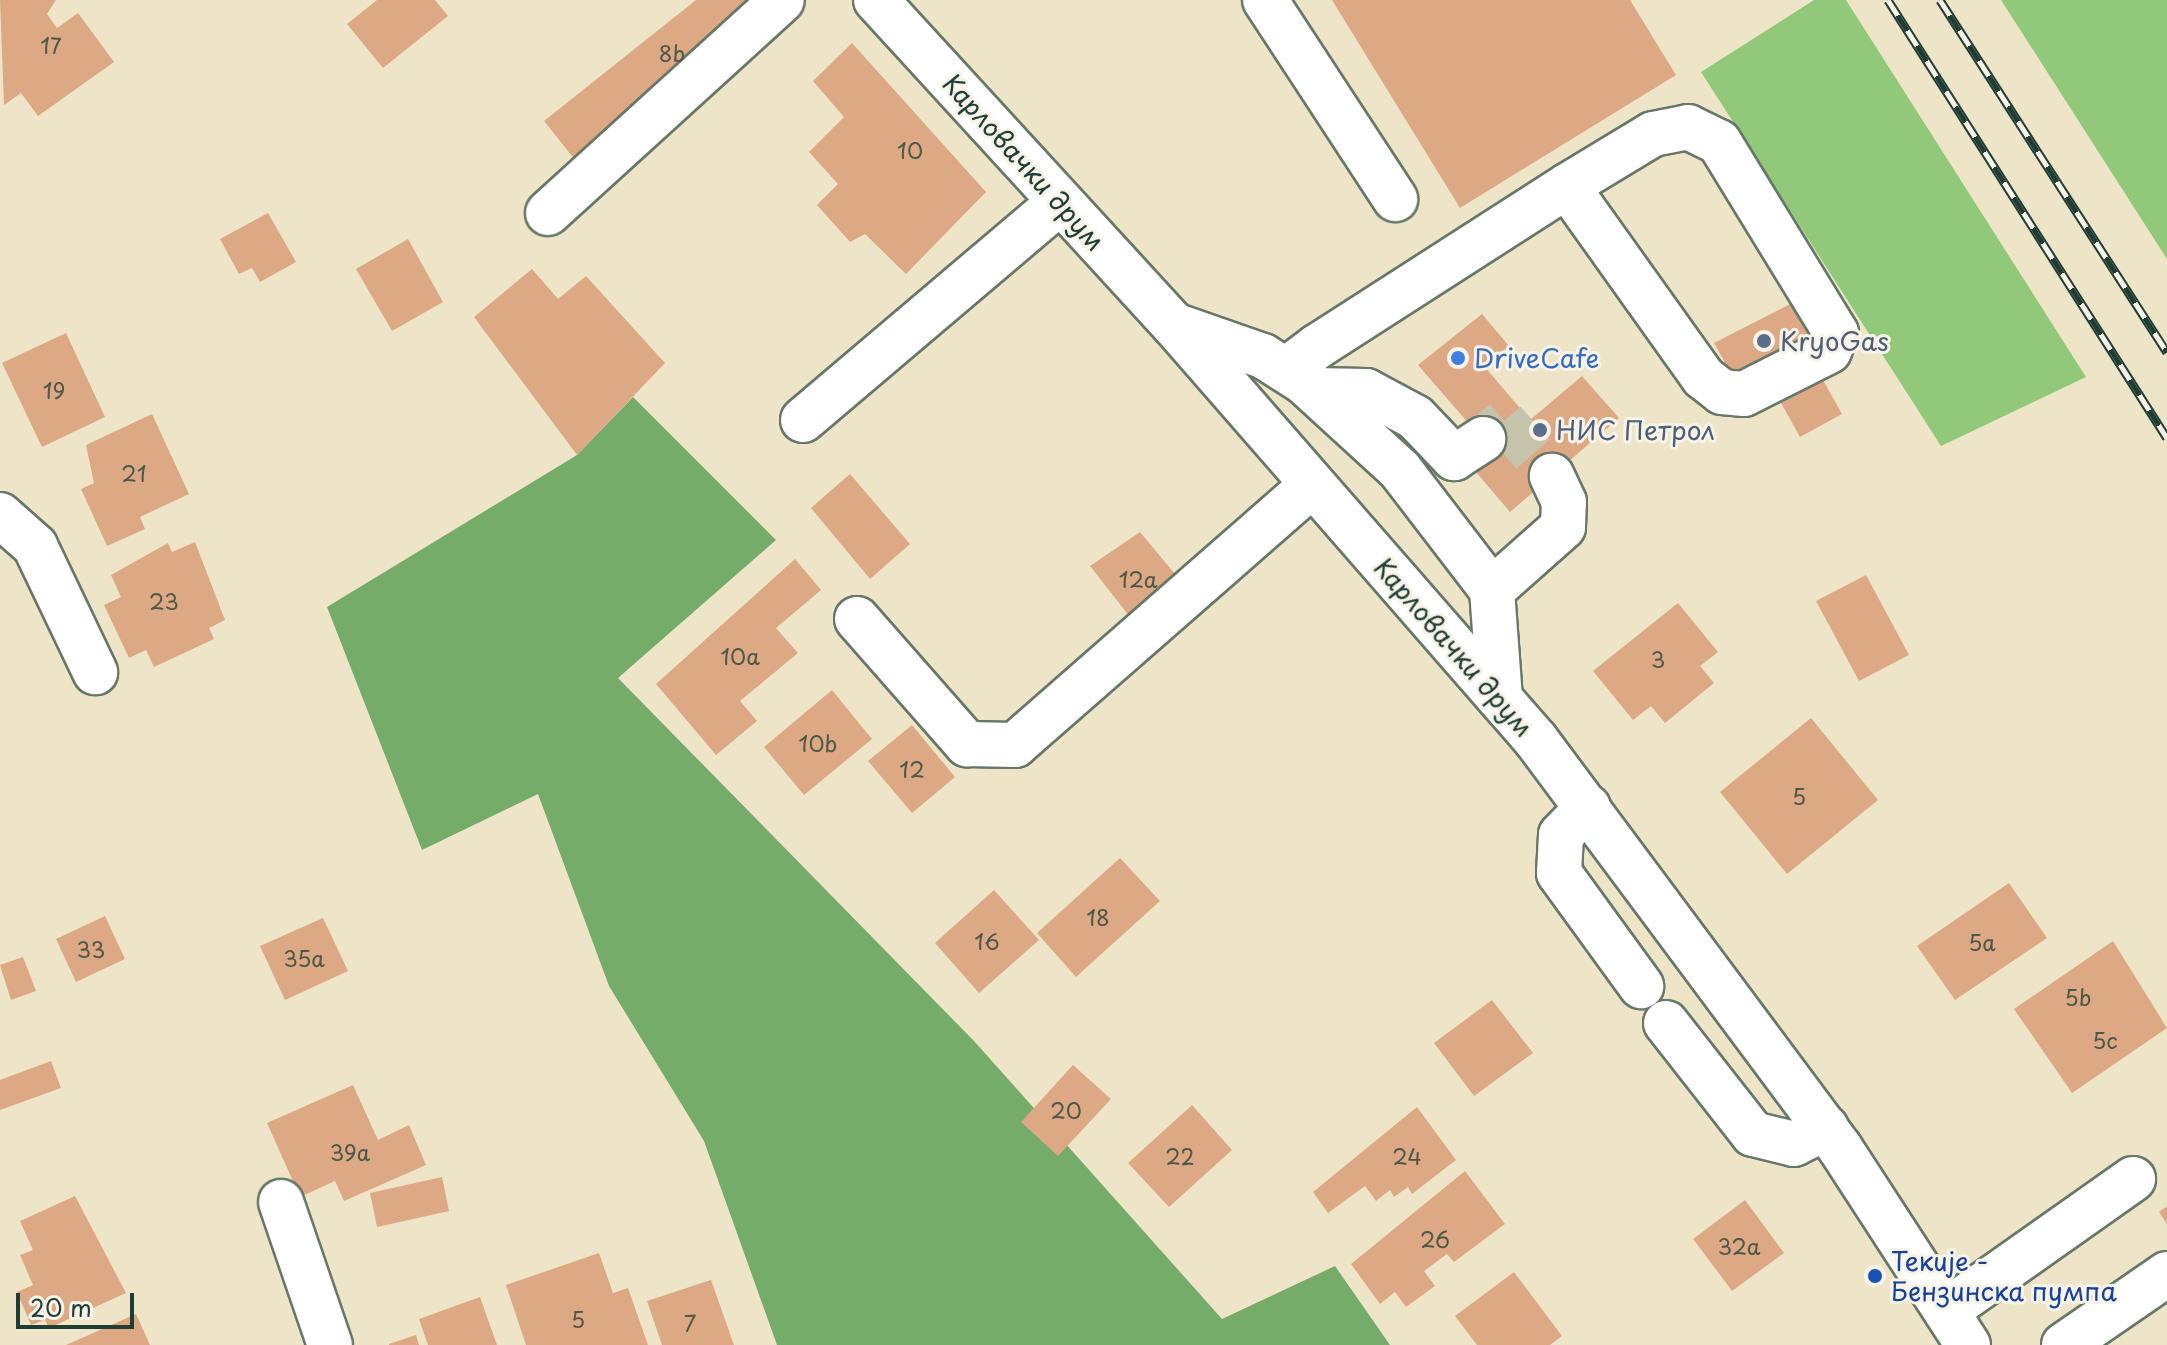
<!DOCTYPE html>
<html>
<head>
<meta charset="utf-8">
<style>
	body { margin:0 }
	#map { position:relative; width:2167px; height:1345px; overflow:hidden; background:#eee5c9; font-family:"Playpen Sans",sans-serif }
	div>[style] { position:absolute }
	.green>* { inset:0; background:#92c87a }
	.forest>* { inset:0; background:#75ac6a }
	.building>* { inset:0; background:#dca984 }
	.minor-tunnel>* { height:44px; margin-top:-22px; transform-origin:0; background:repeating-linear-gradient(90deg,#c5c3ab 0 44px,transparent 0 66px) }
	.roads { filter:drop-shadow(2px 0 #677868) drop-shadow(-2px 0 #677868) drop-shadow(0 2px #677868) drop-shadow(0 -2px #677868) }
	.minor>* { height:44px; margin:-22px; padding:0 22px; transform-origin:22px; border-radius:22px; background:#fff }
	.major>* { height:44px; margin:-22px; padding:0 22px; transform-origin:22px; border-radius:22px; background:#fff }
	.rail>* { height:9px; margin-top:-4.5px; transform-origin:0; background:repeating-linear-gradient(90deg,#f7f3e8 0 18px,#1f3d34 0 36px); box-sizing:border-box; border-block:2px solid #1f3d34 }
	.dots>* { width:22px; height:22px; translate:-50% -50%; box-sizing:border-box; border:4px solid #f7f3e8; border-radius:50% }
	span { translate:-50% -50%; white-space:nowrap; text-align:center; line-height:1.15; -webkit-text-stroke:6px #f7f3e8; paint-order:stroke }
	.number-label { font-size:22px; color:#4e5848 }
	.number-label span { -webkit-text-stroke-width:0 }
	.street-label { font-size:26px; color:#1f3d34 }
	.service-label { font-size:26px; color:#4e5e75 }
	.left { translate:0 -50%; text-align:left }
	.shop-label { font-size:26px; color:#366cbe }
	.transit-label { font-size:26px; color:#164399 }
	.scale { position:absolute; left:16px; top:1293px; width:118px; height:36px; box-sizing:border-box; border:4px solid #1f3d34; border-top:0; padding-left:10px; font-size:24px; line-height:28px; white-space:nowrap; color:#1f3d34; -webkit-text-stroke:6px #f7f3e8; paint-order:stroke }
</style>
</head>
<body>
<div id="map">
	<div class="green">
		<div style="clip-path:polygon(1814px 0,1846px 0,2086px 377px,1941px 446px,1701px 72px)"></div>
		<div style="clip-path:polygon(2001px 0,2167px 0,2167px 259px)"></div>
	</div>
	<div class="forest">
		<div style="clip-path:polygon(633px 397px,776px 540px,618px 678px,974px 1041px,1222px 1319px,1335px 1266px,1390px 1345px,777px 1345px,704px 1141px,609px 986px,538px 794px,422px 850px,327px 607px,577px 455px)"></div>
	</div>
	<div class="building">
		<div style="clip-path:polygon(0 0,56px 0,47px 14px,57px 28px,78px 13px,114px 62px,38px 116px,21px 93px,4px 105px)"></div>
		<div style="clip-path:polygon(377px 0,435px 0,448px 16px,383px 68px,347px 24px)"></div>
		<div style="clip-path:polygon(696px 0,779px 0,576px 161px,544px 121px)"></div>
		<div style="clip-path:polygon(1332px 0,1630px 0,1676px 75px,1460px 208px)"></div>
		<div style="clip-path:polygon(852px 43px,986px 192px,906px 274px,865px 234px,850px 242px,817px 205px,838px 184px,809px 152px,844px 117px,813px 81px)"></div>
		<div style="clip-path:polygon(268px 213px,296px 262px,260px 282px,252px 268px,239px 274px,220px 239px)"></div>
		<div style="clip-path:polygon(408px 239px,443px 302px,392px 331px,356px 269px)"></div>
		<div style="clip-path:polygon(532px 269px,558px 299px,586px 276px,665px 363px,577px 455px,474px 317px)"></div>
		<div style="clip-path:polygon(1794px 302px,1811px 334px,1732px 375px,1714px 343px)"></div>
		<div style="clip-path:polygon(1482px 314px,1509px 346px,1484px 366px,1530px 420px,1582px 376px,1619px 418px,1510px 512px,1476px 472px,1496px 455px,1418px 365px)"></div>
		<div style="clip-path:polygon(66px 333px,105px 417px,42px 447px,2px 363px)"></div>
		<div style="clip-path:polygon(1823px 380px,1842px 414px,1800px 437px,1781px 403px)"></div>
		<div style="clip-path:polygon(152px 414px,189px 494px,140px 517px,145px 529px,107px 546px,81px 489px,94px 483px,86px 445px)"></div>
		<div style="clip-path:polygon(850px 474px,910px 544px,870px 579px,811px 508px)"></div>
		<div style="clip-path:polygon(1140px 532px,1185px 586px,1137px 626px,1090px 566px)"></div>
		<div style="clip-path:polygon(195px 542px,225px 620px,209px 628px,214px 639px,154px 667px,146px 650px,129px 658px,104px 605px,121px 597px,111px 575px,168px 543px,172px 552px)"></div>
		<div style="clip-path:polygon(795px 559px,821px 590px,776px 628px,798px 653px,740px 701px,757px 721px,716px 755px,656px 684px)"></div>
		<div style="clip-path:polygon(1866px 575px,1909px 655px,1859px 681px,1816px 601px)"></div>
		<div style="clip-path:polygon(1678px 603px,1718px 652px,1700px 666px,1714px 683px,1665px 723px,1651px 706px,1633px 720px,1593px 671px)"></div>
		<div style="clip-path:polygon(832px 690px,872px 739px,804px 795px,764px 747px)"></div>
		<div style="clip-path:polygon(1811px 718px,1878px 800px,1787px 874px,1720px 792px)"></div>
		<div style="clip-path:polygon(912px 725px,955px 777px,912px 813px,868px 761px)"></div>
		<div style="clip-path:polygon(1120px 858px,1160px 901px,1076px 977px,1037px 933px)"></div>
		<div style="clip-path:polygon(2009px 883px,2047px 938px,1955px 1000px,1917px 946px)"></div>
		<div style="clip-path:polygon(994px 890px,1039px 940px,979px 993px,935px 943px)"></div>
		<div style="clip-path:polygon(105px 916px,125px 959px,76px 982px,56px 939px)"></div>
		<div style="clip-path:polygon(323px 918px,348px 971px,285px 1000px,260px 946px)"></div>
		<div style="clip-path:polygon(2113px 941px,2167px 1028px,2072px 1093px,2014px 1009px)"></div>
		<div style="clip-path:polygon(23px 957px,36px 991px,11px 1000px,0 965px)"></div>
		<div style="clip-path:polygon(1492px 1000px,1533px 1053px,1474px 1096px,1434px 1043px)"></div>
		<div style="clip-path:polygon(51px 1061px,61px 1088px,0 1110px,0 1080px)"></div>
		<div style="clip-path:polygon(1073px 1065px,1111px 1099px,1058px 1156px,1021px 1122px)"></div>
		<div style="clip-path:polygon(353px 1085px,378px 1140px,409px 1125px,426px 1165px,344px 1201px,335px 1181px,300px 1197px,267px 1123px)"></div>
		<div style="clip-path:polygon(1192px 1105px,1232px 1150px,1169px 1207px,1128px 1163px)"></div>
		<div style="clip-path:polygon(1417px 1107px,1456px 1160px,1412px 1194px,1408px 1187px,1394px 1197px,1390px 1190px,1376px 1201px,1365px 1186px,1328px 1213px,1313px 1192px)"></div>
		<div style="clip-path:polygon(1465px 1171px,1505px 1224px,1454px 1262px,1447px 1254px,1424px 1271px,1435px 1286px,1406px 1307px,1395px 1292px,1380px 1304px,1351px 1264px)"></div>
		<div style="clip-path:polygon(442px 1177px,449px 1211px,377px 1227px,370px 1193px)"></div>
		<div style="clip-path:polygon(75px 1196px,126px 1293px,49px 1328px,45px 1320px,31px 1325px,17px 1292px,33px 1285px,20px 1255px,33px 1250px,20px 1221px)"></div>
		<div style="clip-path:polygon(1745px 1200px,1784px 1253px,1732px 1291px,1693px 1239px)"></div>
		<div style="clip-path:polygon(2167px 1206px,2167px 1224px,2159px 1212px)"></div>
		<div style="clip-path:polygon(599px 1253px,613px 1293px,628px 1288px,648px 1345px,526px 1345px,506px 1285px)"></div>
		<div style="clip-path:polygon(1514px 1272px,1562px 1336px,1550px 1345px,1477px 1345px,1455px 1316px)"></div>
		<div style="clip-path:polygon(711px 1280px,734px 1345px,662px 1345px,647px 1301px)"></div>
		<div style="clip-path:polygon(480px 1297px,497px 1345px,428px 1345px,419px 1319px)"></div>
		<div style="clip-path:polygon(136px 1314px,150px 1345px,66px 1345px)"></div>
		<div style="clip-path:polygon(416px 1335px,419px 1345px,389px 1345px,389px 1344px)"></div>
	</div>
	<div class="minor-tunnel">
		<div style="left:1483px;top:439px;width:28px;rotate:-41deg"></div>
		<div style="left:1504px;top:421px;width:73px;rotate:48.9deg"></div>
	</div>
	<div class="roads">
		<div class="minor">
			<div style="left:1265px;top:0;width:238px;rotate:56.8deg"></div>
			<div style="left:548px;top:213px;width:316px;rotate:-42.3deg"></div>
			<div style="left:1174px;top:325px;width:94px;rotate:19.2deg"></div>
			<div style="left:1263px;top:356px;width:49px;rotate:32.4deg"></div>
			<div style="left:1304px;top:382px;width:130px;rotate:42.5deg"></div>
			<div style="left:1400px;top:470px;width:151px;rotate:52.5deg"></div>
			<div style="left:1492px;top:590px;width:109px;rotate:85.8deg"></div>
			<div style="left:1286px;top:370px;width:40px;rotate:-37deg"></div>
			<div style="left:1318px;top:346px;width:296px;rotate:-32.7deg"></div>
			<div style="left:1567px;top:186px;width:100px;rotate:-31.2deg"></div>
			<div style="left:1653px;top:134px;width:36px;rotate:-11deg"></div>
			<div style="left:1688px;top:127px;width:34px;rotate:26deg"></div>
			<div style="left:1719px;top:142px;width:224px;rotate:58.5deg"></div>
			<div style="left:1836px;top:333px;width:19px;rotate:111deg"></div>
			<div style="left:1829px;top:351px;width:95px;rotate:153.2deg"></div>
			<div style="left:1744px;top:394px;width:22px;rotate:-175deg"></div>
			<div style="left:1722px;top:392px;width:24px;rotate:-142deg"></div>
			<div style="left:1703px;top:377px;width:234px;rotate:-125.5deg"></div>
			<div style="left:1315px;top:390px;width:51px;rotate:1.1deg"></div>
			<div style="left:1366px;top:391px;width:55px;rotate:28deg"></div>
			<div style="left:1415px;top:417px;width:57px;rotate:46.4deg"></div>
			<div style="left:1454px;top:458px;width:35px;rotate:-33deg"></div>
			<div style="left:803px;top:420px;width:337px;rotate:-40.3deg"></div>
			<div style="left:0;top:515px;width:47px;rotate:41.5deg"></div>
			<div style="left:35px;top:546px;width:140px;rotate:64.5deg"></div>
			<div style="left:1492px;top:590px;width:95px;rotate:-41.6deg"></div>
			<div style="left:1563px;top:527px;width:25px;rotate:-88deg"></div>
			<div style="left:1564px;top:502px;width:29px;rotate:-115deg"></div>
			<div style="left:857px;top:619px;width:167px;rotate:48.7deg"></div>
			<div style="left:967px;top:744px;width:48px;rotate:1.2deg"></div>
			<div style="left:1015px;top:745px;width:393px;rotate:-41.2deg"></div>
			<div style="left:1588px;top:807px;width:39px;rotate:134deg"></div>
			<div style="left:1561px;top:835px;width:38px;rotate:93deg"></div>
			<div style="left:1559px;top:873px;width:140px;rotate:54deg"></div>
			<div style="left:1666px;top:1023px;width:141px;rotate:51.9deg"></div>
			<div style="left:1753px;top:1134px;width:42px;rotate:13.7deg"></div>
			<div style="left:1794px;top:1144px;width:36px;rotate:-27deg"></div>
			<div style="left:281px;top:1202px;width:151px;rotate:71.1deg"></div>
			<div style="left:1946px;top:1311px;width:229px;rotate:-35.2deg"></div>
			<div style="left:2064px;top:1345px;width:125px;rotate:-34.6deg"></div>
		</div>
		<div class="major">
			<div style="left:876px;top:0;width:441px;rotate:47.5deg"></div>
			<div style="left:1174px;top:325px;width:551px;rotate:48.9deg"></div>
			<div style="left:1536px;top:740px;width:509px;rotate:53.31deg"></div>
			<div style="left:1840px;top:1148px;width:235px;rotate:57deg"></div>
		</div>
	</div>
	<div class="rail">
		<div style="left:1888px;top:0;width:519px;rotate:57.5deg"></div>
		<div style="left:1940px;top:0;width:419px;rotate:57.2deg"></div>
	</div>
	<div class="dots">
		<div style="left:1764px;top:341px;background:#5c6f8a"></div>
		<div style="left:1458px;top:358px;background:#3f7fe0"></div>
		<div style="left:1540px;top:430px;background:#5c6f8a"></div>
		<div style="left:1875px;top:1276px;background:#1a4fb4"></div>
	</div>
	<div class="number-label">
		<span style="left:51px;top:45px">17</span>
		<span style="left:672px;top:53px">8b</span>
		<span style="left:910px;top:150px">10</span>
		<span style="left:54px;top:390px">19</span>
		<span style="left:134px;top:473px">21</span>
		<span style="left:1138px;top:579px">12a</span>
		<span style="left:164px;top:601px">23</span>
		<span style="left:740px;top:656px">10a</span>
		<span style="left:1658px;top:659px">3</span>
		<span style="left:818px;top:743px">10b</span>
		<span style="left:912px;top:769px">12</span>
		<span style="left:1799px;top:796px">5</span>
		<span style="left:1098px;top:917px">18</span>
		<span style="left:987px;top:941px">16</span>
		<span style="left:1982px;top:942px">5a</span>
		<span style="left:91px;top:949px">33</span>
		<span style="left:304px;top:958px">35a</span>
		<span style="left:2078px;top:997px">5b</span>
		<span style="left:2105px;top:1040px">5c</span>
		<span style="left:1066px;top:1110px">20</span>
		<span style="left:350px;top:1152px">39a</span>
		<span style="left:1180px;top:1156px">22</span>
		<span style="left:1407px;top:1156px">24</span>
		<span style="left:1435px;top:1239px">26</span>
		<span style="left:1739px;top:1246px">32a</span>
		<span style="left:578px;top:1319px">5</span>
		<span style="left:690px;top:1323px">7</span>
	</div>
	<div class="street-label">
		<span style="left:1024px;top:162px;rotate:48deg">Карловачки друм</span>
		<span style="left:1454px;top:647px;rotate:49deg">Карловачки друм</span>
	</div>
	<div class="service-label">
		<span class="left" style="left:1780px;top:341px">KryoGas</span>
		<span class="left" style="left:1556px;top:430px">НИС Петрол</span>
	</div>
	<div class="shop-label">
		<span class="left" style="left:1474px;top:358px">DriveCafe</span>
	</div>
	<div class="transit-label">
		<span class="left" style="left:1891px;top:1276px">Текије -<br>Бензинска пумпа</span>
	</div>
	<div class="scale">20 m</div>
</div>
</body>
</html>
